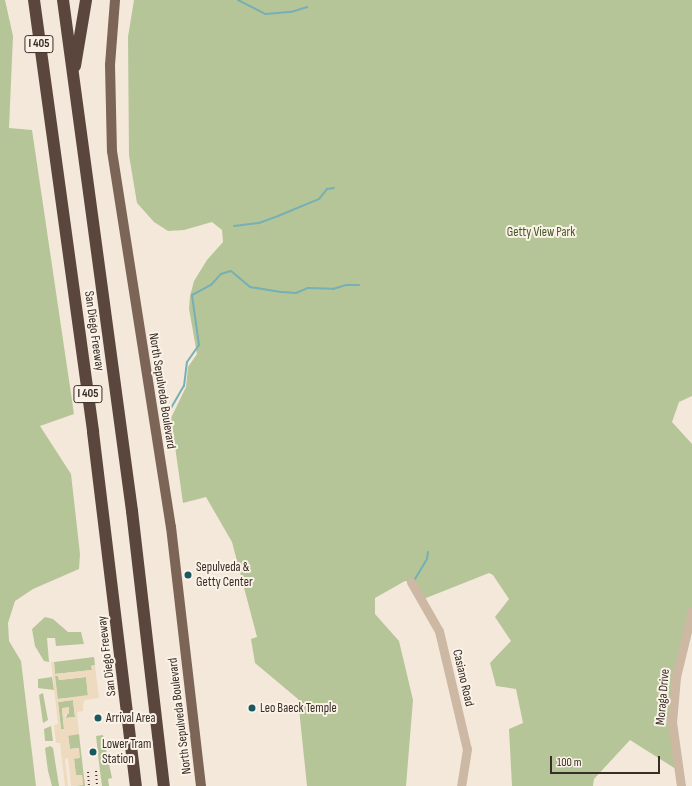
<!DOCTYPE html>
<html>
<head>
<meta charset="utf-8">
<style>
	body { margin:0 }
	#map { position:relative; width:692px; height:786px; overflow:hidden; background:#f4e8da; font-family:"Sofia Sans Condensed",sans-serif }
	div>[style] { position:absolute }
	.green>* { inset:0; background:#b5c598 }
	.plaza>* { inset:0; background:#eedabf }
	.stream>* { height:2px; margin:-1px; padding:0 1px; transform-origin:1px; border-radius:1px; background:#76b0b4 }
	.minor>* { height:9px; margin:-4.5px; padding:0 4.5px; transform-origin:4.5px; border-radius:4.5px; background:#cdb8a4 }
	.major>* { height:10px; margin:-5px; padding:0 5px; transform-origin:5px; border-radius:5px; background:#7c6456 }
	.highway>* { height:12px; margin:-6px; padding:0 6px; transform-origin:6px; border-radius:6px; background:#5a463d }
	.rail>* { height:2px; margin-top:-1px; transform-origin:0; background:repeating-linear-gradient(90deg,#382d27 0 1px,transparent 0 4px) }
	.dots>* { width:11px; height:11px; translate:-50% -50%; box-sizing:border-box; border:2px solid #fbf2e7; border-radius:50% }
	span { translate:-50% -50%; white-space:nowrap; text-align:center; line-height:1.15; -webkit-text-stroke:4px #fbf2e7; paint-order:stroke }
	.shield-label span { padding:1px 3px; background:#fbf2e7; border:1px solid; border-radius:3px; -webkit-text-stroke-width:0 }
	.shield-label { font-size:12px; color:#382d27; font-weight:700 }
	.park-label { font-size:13px; color:#465928 }
	.street-label { font-size:13px; color:#382d27 }
	.poi-label { font-size:13px; color:#382d27 }
	.left { translate:0 -50%; text-align:left }
	.scale { position:absolute; left:550px; top:756px; width:110px; height:18px; box-sizing:border-box; border:2px solid #382d27; border-top:0; padding-left:5px; font-size:12px; line-height:14px; white-space:nowrap; color:#382d27; -webkit-text-stroke:3px #fbf2e7; paint-order:stroke }
</style>
</head>
<body>
<div id="map">
	<div class="green">
		<div style="clip-path:polygon(0 0,5px 0,13px 36px,9px 128px,32px 130px,74px 414px,40px 426px,71px 474px,80px 554px,79px 569px,33px 589px,15px 601px,8px 623px,9px 641px,21px 661px,36px 786px,0 786px)"></div>
		<div style="clip-path:polygon(134px 0,692px 0,692px 396px,679px 402px,672px 422px,692px 444px,692px 611px,672px 722px,679px 771px,630px 740px,594px 779px,593px 786px,512px 786px,509px 729px,523px 723px,516px 689px,496px 686px,490px 663px,511px 641px,495px 617px,509px 599px,493px 575px,489px 573px,421px 600px,409px 582px,405px 581px,375px 598px,375px 614px,399px 641px,413px 700px,406px 786px,307px 786px,298px 699px,255px 663px,251px 639px,257px 637px,232px 542px,206px 497px,183px 503px,171px 418px,186px 387px,188px 367px,197px 354px,189px 309px,190px 296px,194px 281px,207px 260px,223px 242px,222px 230px,212px 222px,184px 230px,168px 231px,154px 222px,137px 203px,129px 155px,128px 37px)"></div>
		<div style="clip-path:polygon(45px 617px,53px 619px,68px 632px,81px 632px,84px 644px,56px 646px,55px 638px,47px 638px,49px 662px,44px 661px,35px 646px,32px 629px)"></div>
		<div style="clip-path:polygon(94px 657px,95px 665px,91px 666px,92px 670px,55px 674px,54px 662px)"></div>
		<div style="clip-path:polygon(55px 676px,58px 676px,59px 680px,86px 677px,88px 696px,57px 699px)"></div>
		<div style="clip-path:polygon(52px 677px,54px 690px,38px 688px,38px 679px)"></div>
		<div style="clip-path:polygon(43px 693px,48px 720px,43px 723px,39px 695px)"></div>
		<div style="clip-path:polygon(73px 700px,75px 717px,66px 718px,69px 708px,62px 709px,64px 729px,61px 729px,58px 702px)"></div>
		<div style="clip-path:polygon(51px 726px,53px 741px,45px 741px,44px 729px)"></div>
		<div style="clip-path:polygon(79px 734px,85px 786px,74px 786px,83px 785px,82px 775px,76px 776px,74px 759px,78px 748px,70px 749px,68px 735px)"></div>
		<div style="clip-path:polygon(103px 735px,112px 778px,108px 779px,109px 786px,102px 786px,100px 771px,96px 736px)"></div>
		<div style="clip-path:polygon(50px 746px,53px 748px,59px 786px,52px 786px,48px 771px,45px 748px)"></div>
	</div>
	<div class="plaza">
		<div style="clip-path:polygon(evenodd,51px 662px,54px 662px,55px 674px,92px 670px,91px 666px,95px 665px,99px 698px,85px 700px,83px 704px,83px 711px,77px 712px,79px 734px,68px 736px,70px 749px,79px 748px,80px 758px,74px 759px,76px 775px,82px 775px,83px 785px,71px 786px,68px 758px,65px 759px,68px 786px,65px 786px,60px 743px,56px 743px,54px 725px,58px 724px,51px 662px,55px 676px,58px 676px,59px 680px,86px 677px,88px 695px,58px 699px,55px 676px,51px 662px,73px 700px,75px 717px,66px 718px,65px 714px,69px 714px,69px 707px,62px 708px,64px 729px,61px 729px,58px 702px,73px 700px)"></div>
	</div>
	<div class="stream">
		<div style="left:238px;top:0;width:31px;rotate:27deg"></div>
		<div style="left:266px;top:14px;width:25px;rotate:-5deg"></div>
		<div style="left:291px;top:12px;width:17px;rotate:-17deg"></div>
		<div style="left:234px;top:226px;width:25px;rotate:-7deg"></div>
		<div style="left:259px;top:223px;width:20px;rotate:-20deg"></div>
		<div style="left:278px;top:216px;width:44px;rotate:-22.5deg"></div>
		<div style="left:319px;top:199px;width:13px;rotate:-51deg"></div>
		<div style="left:327px;top:189px;width:7px;rotate:-8deg"></div>
		<div style="left:167px;top:415px;width:34px;rotate:-60deg"></div>
		<div style="left:184px;top:386px;width:24px;rotate:-83deg"></div>
		<div style="left:187px;top:362px;width:21px;rotate:-55deg"></div>
		<div style="left:199px;top:345px;width:50px;rotate:-98deg"></div>
		<div style="left:192px;top:295px;width:21px;rotate:-28deg"></div>
		<div style="left:211px;top:285px;width:15px;rotate:-48deg"></div>
		<div style="left:221px;top:274px;width:10px;rotate:-17deg"></div>
		<div style="left:231px;top:271px;width:25px;rotate:40deg"></div>
		<div style="left:250px;top:287px;width:33px;rotate:9deg"></div>
		<div style="left:283px;top:292px;width:13px;rotate:4deg"></div>
		<div style="left:296px;top:293px;width:13px;rotate:-23deg"></div>
		<div style="left:308px;top:288px;width:25px;rotate:2deg"></div>
		<div style="left:333px;top:289px;width:14px;rotate:-17deg"></div>
		<div style="left:346px;top:285px;width:13px"></div>
		<div style="left:415px;top:579px;width:23px;rotate:-59deg"></div>
		<div style="left:427px;top:559px;width:7px;rotate:-82deg"></div>
	</div>
	<div class="minor">
		<div style="left:411px;top:582px;width:56px;rotate:60.3deg"></div>
		<div style="left:439px;top:631px;width:121px;rotate:76.7deg"></div>
		<div style="left:467px;top:749px;width:37px;rotate:99deg"></div>
		<div style="left:681px;top:786px;width:65px;rotate:-98deg"></div>
		<div style="left:672px;top:722px;width:45px;rotate:-84.9deg"></div>
		<div style="left:676px;top:677px;width:68px;rotate:-76.4deg"></div>
	</div>
	<div class="major">
		<div style="left:115px;top:0;width:65px;rotate:94.4deg"></div>
		<div style="left:110px;top:65px;width:86px;rotate:88.7deg"></div>
		<div style="left:112px;top:151px;width:381px;rotate:81.1deg"></div>
		<div style="left:171px;top:527px;width:261px;rotate:83.4deg"></div>
	</div>
	<div class="highway">
		<div style="left:34px;top:0;width:436px;rotate:82.2deg"></div>
		<div style="left:93px;top:432px;width:357px;rotate:83.1deg"></div>
		<div style="left:63px;top:0;width:516px;rotate:82.31deg"></div>
		<div style="left:132px;top:511px;width:277px;rotate:83.4deg"></div>
		<div style="left:75px;top:66px;width:67px;rotate:-80.5deg"></div>
	</div>
	<div class="rail">
		<div style="left:96px;top:771px;width:15px;rotate:86deg"></div>
		<div style="left:88px;top:772px;width:14px;rotate:86deg"></div>
	</div>
	<div class="dots">
		<div style="left:188px;top:575px;background:#18585e"></div>
		<div style="left:252px;top:708px;background:#18585e"></div>
		<div style="left:98px;top:718px;background:#18585e"></div>
		<div style="left:93px;top:752px;background:#18585e"></div>
	</div>
	<div class="shield-label">
		<span style="left:39px;top:44px">I 405</span>
		<span style="left:88px;top:394px">I 405</span>
	</div>
	<div class="park-label">
		<span style="left:541px;top:232px">Getty View Park</span>
	</div>
	<div class="street-label">
		<span style="left:94px;top:331px;rotate:82deg">San Diego Freeway</span>
		<span style="left:162px;top:391px;rotate:81deg">North Sepulveda Boulevard</span>
		<span style="left:107px;top:656px;rotate:-97deg">San Diego Freeway</span>
		<span style="left:463px;top:678px;rotate:77deg">Casiano Road</span>
		<span style="left:663px;top:697px;rotate:-85deg">Moraga Drive</span>
		<span style="left:180px;top:716px;rotate:-97deg">North Sepulveda Boulevard</span>
	</div>
	<div class="poi-label">
		<span class="left" style="left:196px;top:575px">Sepulveda &amp;<br>Getty Center</span>
		<span class="left" style="left:260px;top:708px">Leo Baeck Temple</span>
		<span class="left" style="left:106px;top:718px">Arrival Area</span>
		<span class="left" style="left:102px;top:752px">Lower Tram<br>Station</span>
	</div>
	<div class="scale">100 m</div>
</div>
</body>
</html>
